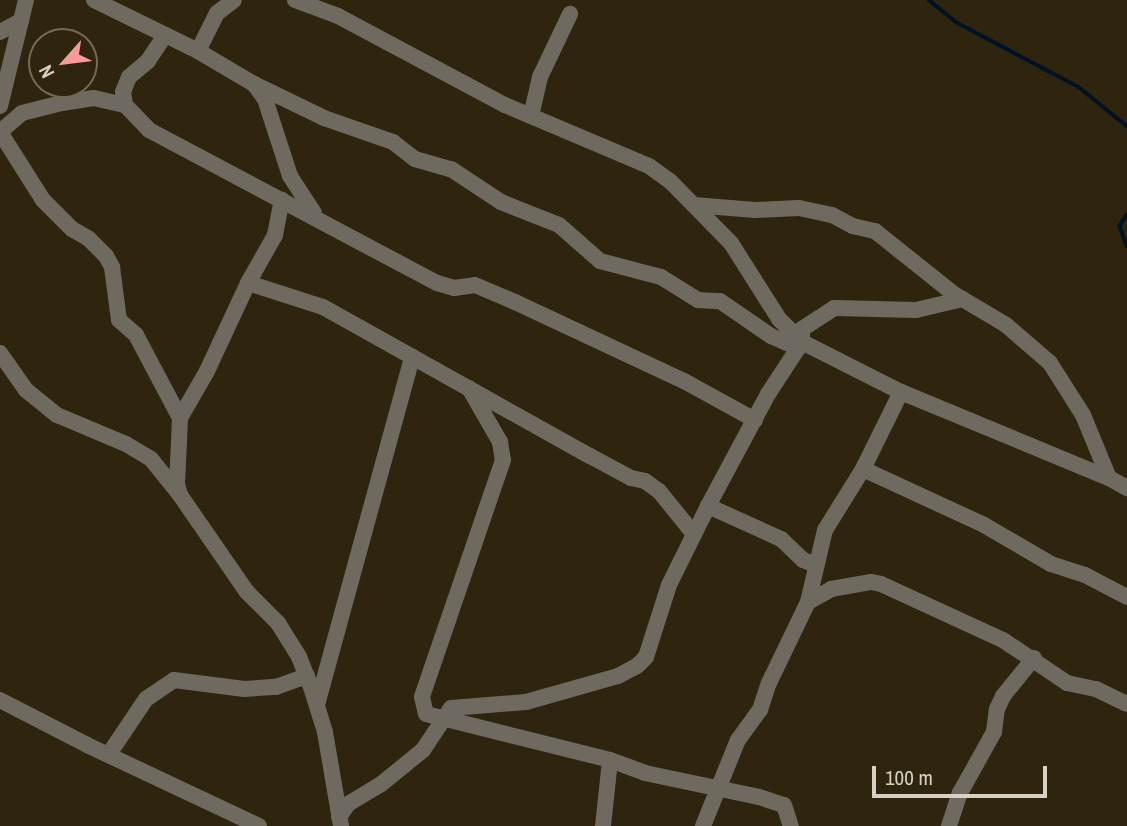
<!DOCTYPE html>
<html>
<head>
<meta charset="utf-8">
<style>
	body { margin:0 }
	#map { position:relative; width:1127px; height:826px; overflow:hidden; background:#2f250e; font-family:"Archivo Narrow",sans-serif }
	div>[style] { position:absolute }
	.stream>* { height:3.5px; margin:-1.75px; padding:0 1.75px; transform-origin:1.75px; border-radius:1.75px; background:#001225 }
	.minor>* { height:16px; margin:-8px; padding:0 8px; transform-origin:8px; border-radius:8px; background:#6f6a5f }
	span { translate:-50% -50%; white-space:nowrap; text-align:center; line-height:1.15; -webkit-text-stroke:5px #2f250e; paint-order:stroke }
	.north { position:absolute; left:28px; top:28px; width:70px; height:70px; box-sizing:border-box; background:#2f250e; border:2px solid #736a57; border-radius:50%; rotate:242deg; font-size:19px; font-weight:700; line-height:28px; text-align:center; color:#d8d2c5 }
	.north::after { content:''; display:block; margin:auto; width:24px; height:32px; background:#f59b9b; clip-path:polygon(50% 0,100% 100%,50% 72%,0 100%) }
	.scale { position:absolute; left:872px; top:766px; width:175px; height:32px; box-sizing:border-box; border:4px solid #d8d2c5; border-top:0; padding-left:9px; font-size:21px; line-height:24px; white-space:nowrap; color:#d8d2c5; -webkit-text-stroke:5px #2f250e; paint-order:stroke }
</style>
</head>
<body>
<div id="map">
	<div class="stream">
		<div style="left:929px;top:0;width:35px;rotate:39deg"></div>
		<div style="left:956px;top:22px;width:139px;rotate:27.9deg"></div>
		<div style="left:1079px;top:87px;width:62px;rotate:39.1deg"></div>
		<div style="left:1127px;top:215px;width:13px;rotate:122deg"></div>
		<div style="left:1120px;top:226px;width:21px;rotate:71deg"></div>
	</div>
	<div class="minor">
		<div style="left:94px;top:0;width:116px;rotate:26.1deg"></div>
		<div style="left:198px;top:51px;width:42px;rotate:-63.4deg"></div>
		<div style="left:217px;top:13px;width:21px;rotate:-37deg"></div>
		<div style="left:295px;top:0;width:46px;rotate:20.4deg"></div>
		<div style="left:338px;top:16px;width:189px;rotate:28.1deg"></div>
		<div style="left:505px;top:105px;width:156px;rotate:23deg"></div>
		<div style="left:649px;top:166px;width:26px;rotate:36deg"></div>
		<div style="left:670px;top:181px;width:87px;rotate:45.5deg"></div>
		<div style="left:731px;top:243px;width:90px;rotate:57.7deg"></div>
		<div style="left:779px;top:319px;width:33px;rotate:45deg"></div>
		<div style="left:802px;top:342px;width:111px;rotate:26.8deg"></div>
		<div style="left:901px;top:392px;width:86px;rotate:116.3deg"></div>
		<div style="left:863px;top:469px;width:133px;rotate:24.8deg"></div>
		<div style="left:984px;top:525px;width:78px;rotate:30.2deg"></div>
		<div style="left:1051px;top:564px;width:36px;rotate:18deg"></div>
		<div style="left:1085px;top:575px;width:47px;rotate:27.6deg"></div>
		<div style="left:0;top:32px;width:24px;rotate:-28deg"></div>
		<div style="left:164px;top:37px;width:29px;rotate:124deg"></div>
		<div style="left:148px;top:61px;width:25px;rotate:140deg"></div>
		<div style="left:129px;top:77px;width:16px;rotate:112deg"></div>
		<div style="left:123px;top:92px;width:13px;rotate:81deg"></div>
		<div style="left:125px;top:105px;width:35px;rotate:46deg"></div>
		<div style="left:149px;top:130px;width:326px;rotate:28deg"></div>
		<div style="left:437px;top:283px;width:18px;rotate:16deg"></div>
		<div style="left:454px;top:288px;width:21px;rotate:-8deg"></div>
		<div style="left:475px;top:285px;width:43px;rotate:23deg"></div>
		<div style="left:515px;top:302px;width:187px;rotate:25.1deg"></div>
		<div style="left:684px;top:381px;width:81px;rotate:28.8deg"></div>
		<div style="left:198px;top:51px;width:65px;rotate:30.5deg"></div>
		<div style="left:254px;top:84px;width:19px;rotate:54deg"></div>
		<div style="left:265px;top:99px;width:81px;rotate:72deg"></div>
		<div style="left:290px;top:176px;width:44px;rotate:57deg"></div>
		<div style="left:254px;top:84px;width:78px;rotate:25.9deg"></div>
		<div style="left:324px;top:118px;width:73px;rotate:19.2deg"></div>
		<div style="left:393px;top:142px;width:28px;rotate:38deg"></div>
		<div style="left:415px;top:159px;width:37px;rotate:16deg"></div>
		<div style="left:451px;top:169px;width:60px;rotate:33.4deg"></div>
		<div style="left:501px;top:202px;width:62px;rotate:21.6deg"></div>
		<div style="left:559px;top:225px;width:55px;rotate:41.3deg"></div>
		<div style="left:600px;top:261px;width:63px;rotate:14.7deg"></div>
		<div style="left:661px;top:277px;width:44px;rotate:31.9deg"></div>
		<div style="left:698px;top:300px;width:22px;rotate:3deg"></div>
		<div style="left:720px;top:301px;width:62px;rotate:34.5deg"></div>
		<div style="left:771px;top:336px;width:30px;rotate:24deg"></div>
		<div style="left:0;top:106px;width:109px;rotate:-76.2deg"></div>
		<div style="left:531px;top:116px;width:40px;rotate:-77deg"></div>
		<div style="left:540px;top:77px;width:70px;rotate:-64.5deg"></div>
		<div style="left:0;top:132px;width:80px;rotate:57.7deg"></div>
		<div style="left:43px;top:200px;width:41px;rotate:45deg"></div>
		<div style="left:72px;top:229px;width:20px;rotate:30deg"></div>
		<div style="left:89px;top:239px;width:24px;rotate:45deg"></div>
		<div style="left:106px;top:256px;width:13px;rotate:61deg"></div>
		<div style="left:112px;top:267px;width:53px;rotate:82.5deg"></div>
		<div style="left:119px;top:320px;width:23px;rotate:41deg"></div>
		<div style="left:136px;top:335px;width:94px;rotate:62.1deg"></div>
		<div style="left:180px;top:418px;width:66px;rotate:92.6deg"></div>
		<div style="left:177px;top:484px;width:11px;rotate:75deg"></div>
		<div style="left:180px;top:495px;width:118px;rotate:55.4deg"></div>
		<div style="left:247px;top:592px;width:44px;rotate:45deg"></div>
		<div style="left:278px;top:623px;width:40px;rotate:58deg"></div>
		<div style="left:299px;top:657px;width:29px;rotate:68deg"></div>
		<div style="left:310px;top:684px;width:50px;rotate:72.6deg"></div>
		<div style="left:325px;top:732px;width:95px;rotate:80.3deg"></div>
		<div style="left:0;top:132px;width:29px;rotate:-41deg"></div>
		<div style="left:22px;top:113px;width:41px;rotate:-14deg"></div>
		<div style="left:62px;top:103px;width:32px;rotate:-9deg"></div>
		<div style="left:94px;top:98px;width:32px;rotate:13deg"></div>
		<div style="left:694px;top:205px;width:61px;rotate:4.7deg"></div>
		<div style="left:755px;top:210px;width:44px;rotate:-2.6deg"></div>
		<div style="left:799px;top:208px;width:34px;rotate:12deg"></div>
		<div style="left:832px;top:215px;width:24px;rotate:28deg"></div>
		<div style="left:853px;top:226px;width:23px;rotate:13deg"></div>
		<div style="left:875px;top:231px;width:101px;rotate:38.6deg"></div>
		<div style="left:954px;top:294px;width:61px;rotate:30.8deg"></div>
		<div style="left:1006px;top:325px;width:58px;rotate:40.8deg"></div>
		<div style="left:1050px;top:363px;width:62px;rotate:57.6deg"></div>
		<div style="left:1083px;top:415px;width:68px;rotate:67.6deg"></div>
		<div style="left:1109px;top:478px;width:21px;rotate:29deg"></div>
		<div style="left:248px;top:283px;width:79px;rotate:17.7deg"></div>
		<div style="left:323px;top:307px;width:306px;rotate:29.2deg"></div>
		<div style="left:590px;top:456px;width:47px;rotate:28.2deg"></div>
		<div style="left:631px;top:478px;width:14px;rotate:12deg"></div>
		<div style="left:645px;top:481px;width:17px;rotate:36deg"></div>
		<div style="left:659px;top:491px;width:54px;rotate:51deg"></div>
		<div style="left:0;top:353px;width:45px;rotate:54.9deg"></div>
		<div style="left:26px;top:390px;width:40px;rotate:39deg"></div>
		<div style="left:57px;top:415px;width:75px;rotate:22.8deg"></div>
		<div style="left:126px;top:444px;width:29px;rotate:31deg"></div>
		<div style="left:151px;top:459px;width:46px;rotate:51.1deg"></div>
		<div style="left:469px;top:388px;width:62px;rotate:60.1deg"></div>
		<div style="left:500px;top:442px;width:18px;rotate:81deg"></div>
		<div style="left:503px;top:460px;width:250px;rotate:108.9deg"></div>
		<div style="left:422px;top:697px;width:17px;rotate:77deg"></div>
		<div style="left:426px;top:714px;width:190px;rotate:14deg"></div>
		<div style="left:610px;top:760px;width:37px;rotate:20deg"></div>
		<div style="left:645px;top:773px;width:116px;rotate:11.9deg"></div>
		<div style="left:759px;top:797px;width:26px;rotate:18deg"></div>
		<div style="left:784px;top:805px;width:22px;rotate:72deg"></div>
		<div style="left:901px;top:392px;width:225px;rotate:22.5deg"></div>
		<div style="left:180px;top:418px;width:54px;rotate:-60.1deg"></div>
		<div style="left:207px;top:371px;width:97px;rotate:-65deg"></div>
		<div style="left:248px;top:283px;width:55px;rotate:-60.6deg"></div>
		<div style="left:275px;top:235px;width:36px;rotate:-79deg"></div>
		<div style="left:815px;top:565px;width:13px;rotate:-157deg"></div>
		<div style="left:803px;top:560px;width:30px;rotate:-136deg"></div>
		<div style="left:781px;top:539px;width:80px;rotate:-155.7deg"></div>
		<div style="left:708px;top:506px;width:127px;rotate:-61.8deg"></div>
		<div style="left:768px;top:394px;width:62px;rotate:-56.8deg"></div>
		<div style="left:802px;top:342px;width:13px;rotate:-90deg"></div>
		<div style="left:802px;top:329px;width:38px;rotate:-33deg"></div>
		<div style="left:834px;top:308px;width:82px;rotate:1.4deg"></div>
		<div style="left:916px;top:310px;width:48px;rotate:-13.2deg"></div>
		<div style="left:808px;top:602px;width:26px;rotate:-29deg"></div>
		<div style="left:831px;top:589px;width:41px;rotate:-9.9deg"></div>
		<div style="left:871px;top:582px;width:10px;rotate:11deg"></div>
		<div style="left:881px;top:584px;width:134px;rotate:24.7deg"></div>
		<div style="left:1003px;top:640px;width:77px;rotate:33.9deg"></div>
		<div style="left:1067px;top:683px;width:30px;rotate:12deg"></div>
		<div style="left:1096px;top:689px;width:34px;rotate:26deg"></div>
		<div style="left:0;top:700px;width:98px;rotate:27.3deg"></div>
		<div style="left:87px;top:745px;width:190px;rotate:25.2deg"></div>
		<div style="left:317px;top:705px;width:361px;rotate:-74.7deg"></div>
		<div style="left:109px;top:754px;width:66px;rotate:-56.1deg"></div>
		<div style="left:146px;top:699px;width:34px;rotate:-34deg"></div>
		<div style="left:174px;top:680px;width:71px;rotate:7.3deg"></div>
		<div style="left:244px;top:689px;width:32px;rotate:-4deg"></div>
		<div style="left:276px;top:687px;width:33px;rotate:-20deg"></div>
		<div style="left:339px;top:817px;width:16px;rotate:-55deg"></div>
		<div style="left:348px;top:804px;width:37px;rotate:-31deg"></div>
		<div style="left:380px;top:785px;width:55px;rotate:-39.1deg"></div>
		<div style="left:423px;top:750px;width:50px;rotate:-56.3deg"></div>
		<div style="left:451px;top:708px;width:75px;rotate:-4.6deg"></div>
		<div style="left:526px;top:702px;width:96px;rotate:-15.8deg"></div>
		<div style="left:618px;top:676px;width:21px;rotate:-28deg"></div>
		<div style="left:637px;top:666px;width:13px;rotate:-45deg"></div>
		<div style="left:646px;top:657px;width:76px;rotate:-72.3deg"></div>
		<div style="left:669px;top:585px;width:88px;rotate:-63.7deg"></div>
		<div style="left:603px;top:826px;width:66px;rotate:-83.9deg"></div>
		<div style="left:703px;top:826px;width:93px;rotate:-67.9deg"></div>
		<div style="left:738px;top:740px;width:37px;rotate:-54deg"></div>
		<div style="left:760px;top:710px;width:28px;rotate:-72deg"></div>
		<div style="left:769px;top:683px;width:90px;rotate:-64.3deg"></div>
		<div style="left:808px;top:602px;width:74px;rotate:-76.7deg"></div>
		<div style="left:825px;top:530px;width:72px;rotate:-58.1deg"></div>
		<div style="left:949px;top:826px;width:35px;rotate:-72deg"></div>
		<div style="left:960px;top:793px;width:70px;rotate:-60.9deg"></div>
		<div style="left:994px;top:732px;width:23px;rotate:-83deg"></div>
		<div style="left:997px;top:709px;width:14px;rotate:-65deg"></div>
		<div style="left:1003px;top:696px;width:49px;rotate:-50.8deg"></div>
	</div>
	<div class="north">N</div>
	<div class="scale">100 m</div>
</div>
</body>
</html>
